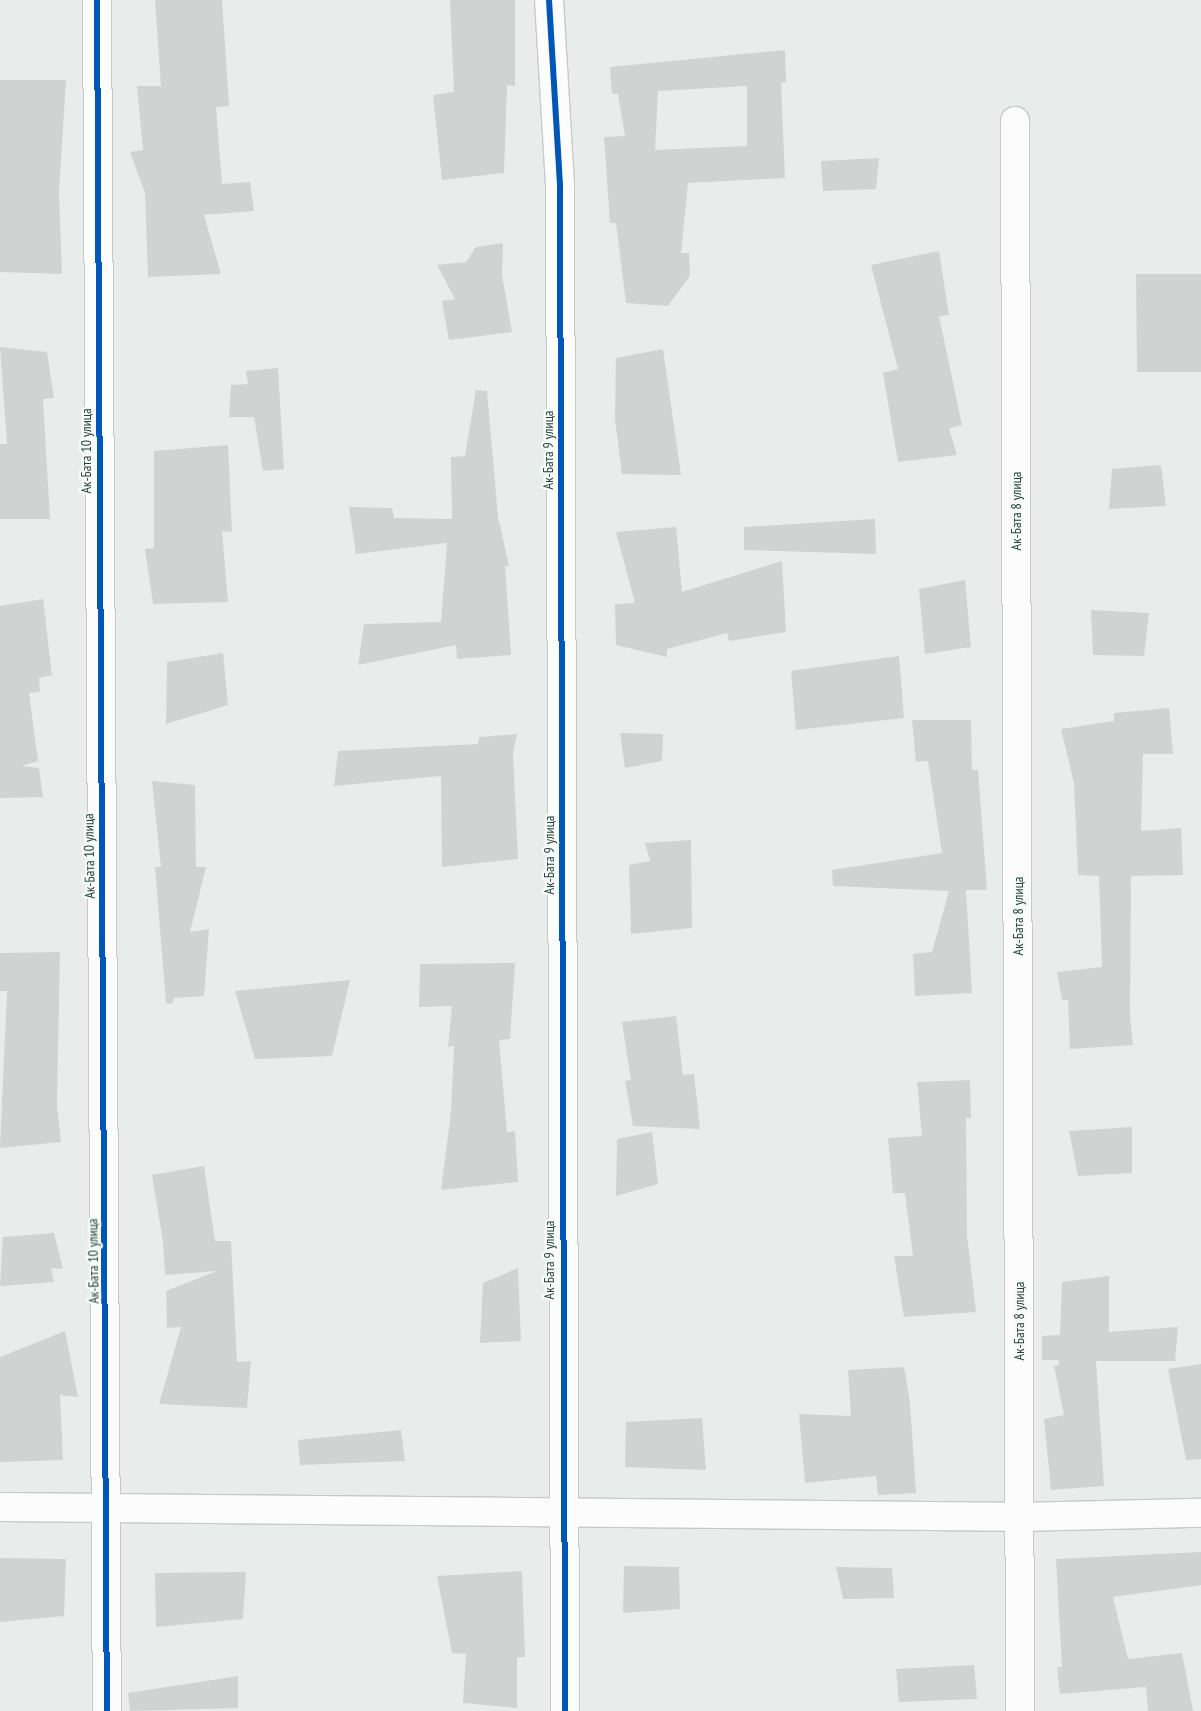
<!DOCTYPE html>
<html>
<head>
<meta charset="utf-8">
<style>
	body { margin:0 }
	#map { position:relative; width:1201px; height:1711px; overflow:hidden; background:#e8edeb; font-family:"PT Sans Narrow",sans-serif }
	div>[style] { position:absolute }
	.building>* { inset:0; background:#cfd4d2 }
	.roads { filter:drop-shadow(1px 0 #c5cac8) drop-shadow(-1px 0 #c5cac8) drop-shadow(0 1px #c5cac8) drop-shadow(0 -1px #c5cac8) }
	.street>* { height:28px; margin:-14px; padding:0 14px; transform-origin:14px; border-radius:14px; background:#fcfcfc }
	.cycleway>* { height:6px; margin:-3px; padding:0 3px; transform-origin:3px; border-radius:3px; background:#0057b8 }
	span { translate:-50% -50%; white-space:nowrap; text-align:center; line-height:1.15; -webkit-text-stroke:4.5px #f7fbf9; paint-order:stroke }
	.street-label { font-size:14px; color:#24423a }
</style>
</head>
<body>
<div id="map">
	<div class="building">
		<div style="clip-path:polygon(155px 0,222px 0,229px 106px,216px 107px,222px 184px,250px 182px,254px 211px,204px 215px,221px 274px,148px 277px,145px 193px,130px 152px,143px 150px,137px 86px,161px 86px)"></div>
		<div style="clip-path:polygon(450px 0,515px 0,515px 86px,507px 85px,504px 173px,442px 180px,433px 95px,454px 92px)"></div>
		<div style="clip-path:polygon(evenodd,785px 50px,786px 82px,781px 83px,785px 178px,688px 183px,681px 253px,689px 253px,690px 276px,668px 306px,626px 303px,616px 223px,610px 223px,604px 137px,625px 136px,618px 94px,612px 94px,610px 67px,785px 50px,747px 86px,747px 146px,655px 150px,658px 91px,747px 86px)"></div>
		<div style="clip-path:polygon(0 80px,66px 80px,59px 192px,62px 274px,0 272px)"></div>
		<div style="clip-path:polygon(879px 158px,876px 189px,823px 191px,821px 161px)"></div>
		<div style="clip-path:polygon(503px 243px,502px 275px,512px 332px,449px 340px,442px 301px,455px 299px,437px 265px,466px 262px,476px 247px)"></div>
		<div style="clip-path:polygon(939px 251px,949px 315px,939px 316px,962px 425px,949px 428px,957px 455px,898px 462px,883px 373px,898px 369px,871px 265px)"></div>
		<div style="clip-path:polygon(1136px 274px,1201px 274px,1201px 372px,1137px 372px)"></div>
		<div style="clip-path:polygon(0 347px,47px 352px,54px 398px,43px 399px,50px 519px,0 519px,0 444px,7px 444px)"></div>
		<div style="clip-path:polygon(663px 349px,681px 475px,622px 474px,615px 419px,616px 358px)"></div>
		<div style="clip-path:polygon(278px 368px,284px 469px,263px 471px,254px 417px,229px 417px,231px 385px,248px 384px,246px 371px)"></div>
		<div style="clip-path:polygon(476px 390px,487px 391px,498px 517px,509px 566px,505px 566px,511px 655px,457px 659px,456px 645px,358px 665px,364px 624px,441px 622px,447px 543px,356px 554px,349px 507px,392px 508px,394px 518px,452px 519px,451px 457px,465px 456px)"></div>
		<div style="clip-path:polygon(228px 445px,232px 532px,222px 531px,228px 602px,153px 604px,145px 549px,154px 548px,154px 451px)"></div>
		<div style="clip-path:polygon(1161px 465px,1166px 506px,1109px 509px,1112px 469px)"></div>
		<div style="clip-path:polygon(875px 519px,876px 554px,744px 550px,744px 527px)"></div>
		<div style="clip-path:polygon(676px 527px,682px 592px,782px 561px,786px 632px,729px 641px,727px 633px,667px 649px,667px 657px,616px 645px,615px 604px,635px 603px,616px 532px)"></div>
		<div style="clip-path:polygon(965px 580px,971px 647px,925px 654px,919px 589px)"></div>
		<div style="clip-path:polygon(43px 599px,52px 675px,39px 678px,40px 692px,29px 693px,38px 761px,21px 766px,39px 768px,43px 797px,0 798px,0 606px)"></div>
		<div style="clip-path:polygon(1091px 610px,1149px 613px,1144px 656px,1093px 655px)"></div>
		<div style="clip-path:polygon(223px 653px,228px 705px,166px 724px,167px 662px)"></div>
		<div style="clip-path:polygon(899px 656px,904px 718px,796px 730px,791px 671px)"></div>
		<div style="clip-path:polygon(1169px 708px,1173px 754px,1143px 754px,1141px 831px,1181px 828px,1183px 875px,1131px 876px,1130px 1015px,1133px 1045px,1070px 1049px,1068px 1000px,1062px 1000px,1057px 972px,1102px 967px,1099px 876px,1078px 875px,1074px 783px,1061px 729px,1114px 721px,1114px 713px)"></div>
		<div style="clip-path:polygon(912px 720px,971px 720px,972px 770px,978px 770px,987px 890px,966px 890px,972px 993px,915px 996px,913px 954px,932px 952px,949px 891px,833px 886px,832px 870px,942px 853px,928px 761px,916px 762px)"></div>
		<div style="clip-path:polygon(620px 733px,663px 734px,662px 761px,625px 768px)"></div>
		<div style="clip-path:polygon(517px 734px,513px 753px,518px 859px,442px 867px,441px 776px,334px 786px,338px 751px,478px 744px,479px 737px)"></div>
		<div style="clip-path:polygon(152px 781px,195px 785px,196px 867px,206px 867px,190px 932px,209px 929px,204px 996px,174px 998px,172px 1004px,166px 1003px,155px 867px,161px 867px)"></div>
		<div style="clip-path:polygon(691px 840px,692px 928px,631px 934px,629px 865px,650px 861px,645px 843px)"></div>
		<div style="clip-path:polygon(60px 952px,57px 1105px,61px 1142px,0 1148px,7px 991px,0 991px,0 953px)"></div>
		<div style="clip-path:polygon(515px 963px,510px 1039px,499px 1040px,507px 1132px,515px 1131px,518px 1182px,441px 1190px,451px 1112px,454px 1046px,448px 1047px,452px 1006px,419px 1007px,420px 964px)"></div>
		<div style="clip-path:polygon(350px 980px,332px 1056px,255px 1059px,235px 991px)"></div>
		<div style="clip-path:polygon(676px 1016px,683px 1075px,694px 1074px,700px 1129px,633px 1126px,625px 1081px,631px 1080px,622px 1022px)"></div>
		<div style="clip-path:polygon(970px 1080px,971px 1118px,966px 1118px,967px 1235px,976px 1312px,904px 1317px,894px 1256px,913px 1256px,905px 1193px,893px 1193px,888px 1138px,922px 1136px,917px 1082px)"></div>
		<div style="clip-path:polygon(1132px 1127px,1132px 1173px,1078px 1176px,1069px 1131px)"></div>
		<div style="clip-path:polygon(652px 1132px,658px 1184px,616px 1196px,617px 1139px)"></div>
		<div style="clip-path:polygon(204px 1166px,215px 1241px,231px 1241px,237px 1362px,251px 1361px,247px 1408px,159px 1404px,181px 1327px,167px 1328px,166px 1291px,217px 1271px,165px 1275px,163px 1242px,152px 1175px)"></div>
		<div style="clip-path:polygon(54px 1233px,63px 1269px,51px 1268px,54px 1282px,0 1286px,3px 1237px)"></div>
		<div style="clip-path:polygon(518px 1268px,521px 1341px,480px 1343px,483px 1283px)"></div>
		<div style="clip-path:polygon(1109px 1276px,1109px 1332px,1178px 1327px,1175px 1361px,1096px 1361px,1104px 1486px,1051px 1490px,1044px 1419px,1064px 1415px,1054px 1366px,1059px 1365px,1059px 1360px,1042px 1360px,1042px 1336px,1060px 1335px,1062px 1282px)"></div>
		<div style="clip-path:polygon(65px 1331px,78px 1397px,60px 1395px,63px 1460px,0 1462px,0 1357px)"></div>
		<div style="clip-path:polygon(1201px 1364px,1201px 1459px,1186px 1460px,1168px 1369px)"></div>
		<div style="clip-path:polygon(904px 1367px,910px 1402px,916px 1493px,878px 1495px,876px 1476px,805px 1483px,799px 1414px,851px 1416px,848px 1370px)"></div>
		<div style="clip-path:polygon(702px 1418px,706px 1470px,625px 1467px,626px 1422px)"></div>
		<div style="clip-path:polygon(401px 1430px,405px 1461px,300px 1465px,298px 1440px)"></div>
		<div style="clip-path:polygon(1201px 1552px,1201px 1585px,1113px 1597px,1128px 1659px,1182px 1653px,1193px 1711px,1148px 1711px,1146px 1687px,1060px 1694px,1057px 1667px,1062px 1667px,1056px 1559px)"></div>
		<div style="clip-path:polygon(0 1558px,66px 1559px,64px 1616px,0 1622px)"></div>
		<div style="clip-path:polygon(624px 1566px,679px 1567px,680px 1609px,623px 1613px)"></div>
		<div style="clip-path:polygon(836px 1567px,892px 1568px,894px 1598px,843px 1599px)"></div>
		<div style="clip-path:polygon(522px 1571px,525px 1657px,517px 1657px,517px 1708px,463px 1703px,466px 1654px,452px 1653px,437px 1576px)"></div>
		<div style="clip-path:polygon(246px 1572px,243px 1619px,156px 1627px,155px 1573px)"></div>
		<div style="clip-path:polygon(974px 1665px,977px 1699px,899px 1702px,896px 1669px)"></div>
		<div style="clip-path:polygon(238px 1676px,238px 1708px,130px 1711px,128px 1693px)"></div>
	</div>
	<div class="roads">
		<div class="street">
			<div style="left:97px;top:0;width:1711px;rotate:89.67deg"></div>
			<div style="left:549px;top:0;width:184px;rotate:86.6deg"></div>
			<div style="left:560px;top:184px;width:1527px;rotate:89.81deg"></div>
			<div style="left:1015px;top:121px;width:1590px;rotate:89.82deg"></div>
			<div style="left:0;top:1507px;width:1019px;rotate:0.56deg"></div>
			<div style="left:1019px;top:1517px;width:182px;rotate:-1.3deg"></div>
		</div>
	</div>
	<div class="cycleway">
		<div style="left:97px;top:0;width:1711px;rotate:89.67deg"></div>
		<div style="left:549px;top:0;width:184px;rotate:86.6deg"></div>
		<div style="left:560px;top:184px;width:1527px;rotate:89.81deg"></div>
	</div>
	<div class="street-label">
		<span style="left:548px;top:450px;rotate:-90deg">Ак-Бата 9 улица</span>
		<span style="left:86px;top:451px;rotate:-90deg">Ак-Бата 10 улица</span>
		<span style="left:1016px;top:511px;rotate:-90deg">Ак-Бата 8 улица</span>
		<span style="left:549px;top:855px;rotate:-90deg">Ак-Бата 9 улица</span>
		<span style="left:89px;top:856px;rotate:-91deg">Ак-Бата 10 улица</span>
		<span style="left:1018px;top:916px;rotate:-90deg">Ак-Бата 8 улица</span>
		<span style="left:549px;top:1260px;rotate:-90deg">Ак-Бата 9 улица</span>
		<span style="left:93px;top:1261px;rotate:-91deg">Ак-Бата 10 улица</span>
		<span style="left:1019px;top:1321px;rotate:-90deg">Ак-Бата 8 улица</span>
	</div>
</div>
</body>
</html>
